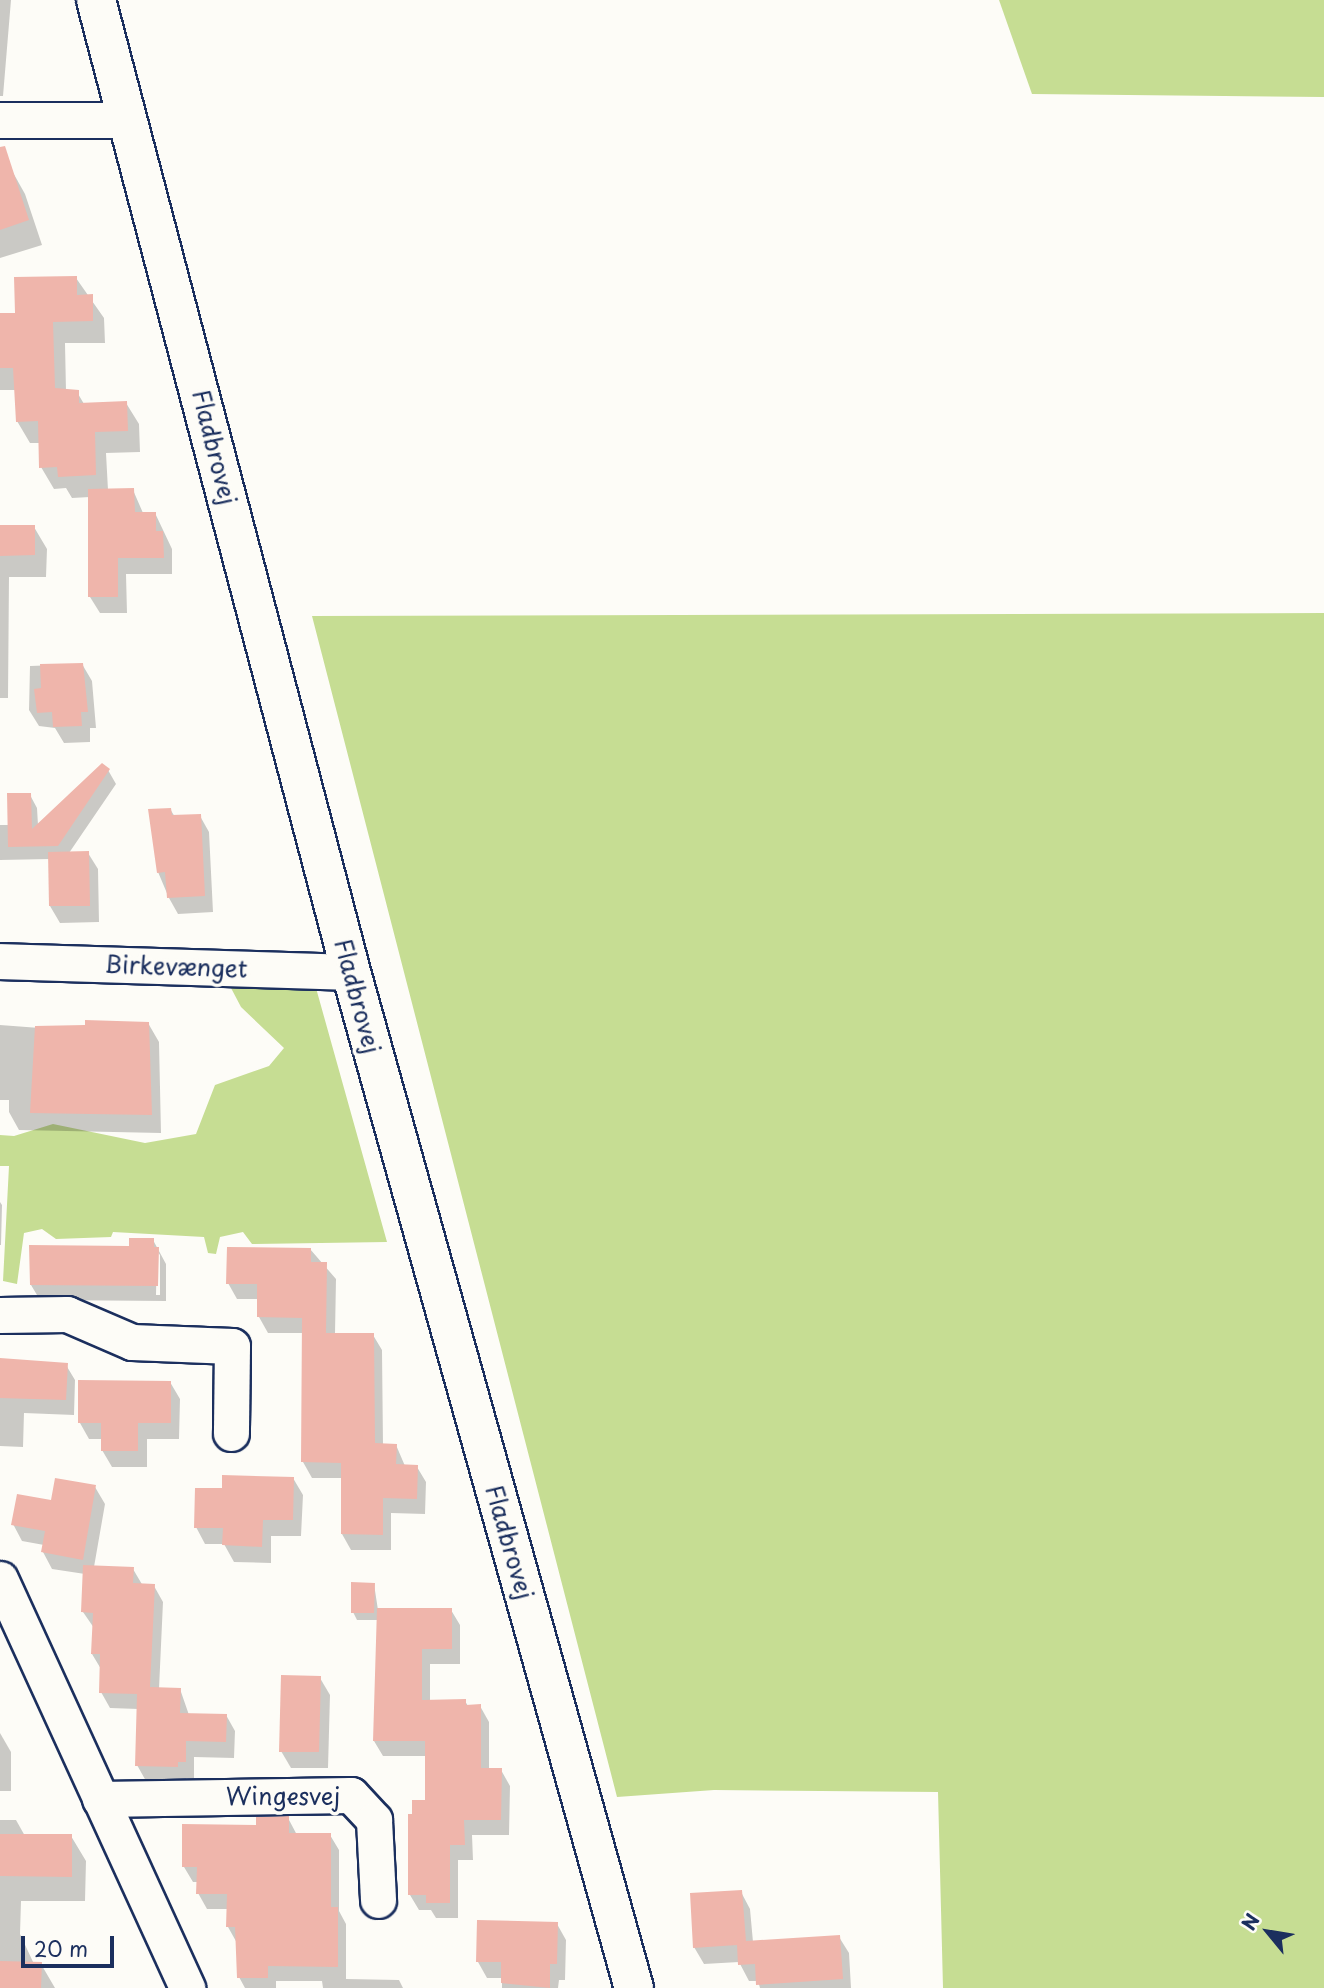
<!DOCTYPE html>
<html>
<head>
<meta charset="utf-8">
<style>
	body { margin:0 }
	#map { position:relative; width:1324px; height:1988px; overflow:hidden; background:#fdfcf7; font-family:"Playpen Sans",sans-serif }
	div>[style] { position:absolute }
	.green>* { inset:0; background:#c6dd93 }
	.shadow>* { inset:0; background:#0003 }
	.building>* { inset:0; background:#efb5ab }
	.roads { filter:drop-shadow(2px 0 #1b2f5e) drop-shadow(-2px 0 #1b2f5e) drop-shadow(0 2px #1b2f5e) drop-shadow(0 -2px #1b2f5e) }
	.street>* { height:35px; margin:-17.5px; padding:0 17.5px; transform-origin:17.5px; border-radius:17.5px; background:#fdfcf7 }
	.secondary>* { height:38px; margin:-19px; padding:0 19px; transform-origin:19px; border-radius:19px; background:#fdfcf7 }
	span { translate:-50% -50%; white-space:nowrap; text-align:center; line-height:1.15; -webkit-text-stroke:7px #fdfcf7; paint-order:stroke }
	.street-label { font-size:24px; color:#1b2f5e }
	.north { position:absolute; left:1233px; top:1897px; width:70px; height:70px; -webkit-text-stroke:5px #fdfcf7; paint-order:stroke; rotate:300deg; font-size:19px; font-weight:700; line-height:28px; text-align:center; color:#1b2f5e }
	.north::after { content:''; display:block; margin:auto; width:24px; height:32px; background:#1b2f5e; clip-path:polygon(50% 0,100% 100%,50% 72%,0 100%) }
	.scale { position:absolute; left:21px; top:1936px; width:93px; height:32px; box-sizing:border-box; border:4px solid #1b2f5e; border-top:0; padding-left:9px; font-size:21px; line-height:24px; white-space:nowrap; color:#1b2f5e; -webkit-text-stroke:5px #fdfcf7; paint-order:stroke }
</style>
</head>
<body>
<div id="map">
	<div class="green">
		<div style="clip-path:polygon(999px 0,1324px 0,1324px 97px,1032px 94px)"></div>
		<div style="clip-path:polygon(1324px 613px,1324px 1988px,943px 1988px,938px 1792px,714px 1790px,617px 1797px,312px 616px)"></div>
		<div style="clip-path:polygon(292px 985px,316px 988px,387px 1242px,252px 1244px,243px 1232px,220px 1237px,216px 1254px,208px 1253px,204px 1237px,113px 1232px,111px 1237px,56px 1239px,42px 1229px,24px 1233px,17px 1284px,3px 1281px,9px 1166px,0 1166px,0 1135px,14px 1136px,53px 1124px,145px 1143px,196px 1134px,215px 1085px,269px 1066px,284px 1048px,241px 1007px,231px 988px)"></div>
	</div>
	<div class="shadow">
		<div style="clip-path:polygon(0 0,11px 0,3px 96px,0 96px)"></div>
		<div style="clip-path:polygon(11px 169px,25px 194px,42px 245px,0 258px,0 173px)"></div>
		<div style="clip-path:polygon(76px 278px,104px 318px,105px 343px,65px 343px,66px 391px,77px 392px,84px 404px,126px 403px,139px 424px,140px 452px,106px 453px,108px 490px,133px 490px,143px 513px,155px 513px,172px 549px,172px 574px,126px 574px,127px 613px,100px 613px,90px 597px,90px 497px,72px 498px,66px 488px,54px 489px,41px 467px,40px 443px,30px 443px,17px 421px,16px 390px,0 390px,0 315px,17px 314px)"></div>
		<div style="clip-path:polygon(0 527px,34px 527px,47px 549px,46px 577px,9px 577px,8px 698px,0 698px)"></div>
		<div style="clip-path:polygon(82px 664px,92px 681px,96px 728px,90px 728px,90px 742px,64px 743px,55px 728px,39px 726px,29px 710px,30px 666px)"></div>
		<div style="clip-path:polygon(108px 770px,116px 784px,69px 853px,88px 853px,98px 869px,99px 922px,60px 923px,50px 906px,50px 859px,0 860px,0 825px,9px 825px,30px 795px,37px 808px,38px 825px)"></div>
		<div style="clip-path:polygon(170px 809px,175px 817px,200px 816px,209px 832px,213px 912px,178px 914px,169px 898px,158px 872px)"></div>
		<div style="clip-path:polygon(148px 1023px,159px 1042px,161px 1133px,19px 1130px,9px 1112px,9px 1100px,0 1100px,0 1025px,53px 1029px)"></div>
		<div style="clip-path:polygon(0 1202px,2px 1205px,1px 1245px,0 1245px)"></div>
		<div style="clip-path:polygon(evenodd,153px 1240px,166px 1264px,166px 1301px,40px 1300px,31px 1285px,153px 1240px,157px 1251px,160px 1255px,160px 1295px,156px 1295px,157px 1251px)"></div>
		<div style="clip-path:polygon(310px 1249px,336px 1279px,335px 1334px,373px 1335px,382px 1350px,383px 1445px,396px 1445px,405px 1466px,417px 1467px,426px 1482px,425px 1514px,391px 1513px,391px 1550px,351px 1550px,342px 1534px,343px 1478px,312px 1478px,303px 1462px,304px 1333px,268px 1333px,259px 1317px,259px 1299px,237px 1299px,228px 1283px)"></div>
		<div style="clip-path:polygon(0 1361px,66px 1365px,75px 1380px,74px 1415px,24px 1413px,23px 1447px,0 1446px)"></div>
		<div style="clip-path:polygon(170px 1382px,180px 1399px,179px 1439px,147px 1439px,147px 1467px,112px 1467px,102px 1450px,102px 1439px,89px 1439px,80px 1423px)"></div>
		<div style="clip-path:polygon(293px 1478px,303px 1495px,301px 1536px,271px 1536px,271px 1563px,234px 1562px,224px 1544px,205px 1544px,196px 1527px,224px 1490px)"></div>
		<div style="clip-path:polygon(95px 1487px,105px 1504px,94px 1567px,133px 1569px,143px 1586px,154px 1586px,163px 1602px,159px 1689px,180px 1689px,189px 1715px,226px 1715px,235px 1731px,234px 1758px,194px 1757px,194px 1778px,186px 1778px,186px 1782px,146px 1781px,137px 1765px,138px 1709px,110px 1708px,101px 1692px,101px 1669px,92px 1654px,94px 1628px,83px 1612px,85px 1574px,52px 1569px,43px 1552px,44px 1545px,22px 1541px,13px 1524px)"></div>
		<div style="clip-path:polygon(374px 1584px,378px 1610px,451px 1610px,460px 1625px,460px 1664px,430px 1664px,430px 1701px,465px 1701px,468px 1706px,480px 1706px,489px 1722px,489px 1770px,501px 1770px,510px 1786px,509px 1835px,472px 1835px,473px 1860px,458px 1860px,458px 1918px,436px 1918px,431px 1910px,419px 1910px,410px 1895px,427px 1802px,426px 1756px,383px 1756px,374px 1741px,378px 1620px,357px 1620px,353px 1612px)"></div>
		<div style="clip-path:polygon(320px 1678px,330px 1695px,328px 1768px,291px 1768px,281px 1751px)"></div>
		<div style="clip-path:polygon(0 1733px,11px 1752px,11px 1791px,0 1791px)"></div>
		<div style="clip-path:polygon(288px 1818px,297px 1835px,330px 1835px,339px 1850px,339px 1911px,346px 1924px,346px 1979px,399px 1980px,403px 1988px,323px 1988px,322px 1981px,276px 1981px,276px 1988px,245px 1988px,239px 1977px,237px 1943px,228px 1927px,228px 1909px,207px 1909px,198px 1893px,198px 1882px,193px 1882px,184px 1867px,258px 1826px)"></div>
		<div style="clip-path:polygon(0 1820px,16px 1820px,25px 1836px,71px 1836px,86px 1861px,85px 1901px,21px 1901px,20px 1934px,34px 1964px,41px 1964px,55px 1988px,0 1988px)"></div>
		<div style="clip-path:polygon(741px 1892px,750px 1909px,753px 1942px,839px 1937px,849px 1953px,851px 1988px,760px 1988px,758px 1981px,749px 1981px,739px 1962px,704px 1964px,694px 1947px)"></div>
		<div style="clip-path:polygon(557px 1924px,566px 1940px,565px 1980px,559px 1980px,558px 1988px,502px 1988px,502px 1978px,487px 1978px,478px 1962px)"></div>
	</div>
	<div class="building">
		<div style="clip-path:polygon(5px 146px,29px 220px,0 230px,0 147px)"></div>
		<div style="clip-path:polygon(77px 276px,77px 295px,93px 294px,93px 321px,53px 322px,55px 388px,79px 390px,79px 403px,127px 401px,128px 431px,95px 432px,96px 475px,58px 477px,57px 467px,39px 468px,38px 421px,16px 422px,13px 368px,0 368px,0 313px,15px 313px,14px 277px)"></div>
		<div style="clip-path:polygon(134px 488px,135px 512px,156px 512px,156px 531px,163px 531px,164px 558px,118px 558px,118px 597px,88px 597px,88px 489px)"></div>
		<div style="clip-path:polygon(0 525px,35px 525px,35px 555px,0 556px)"></div>
		<div style="clip-path:polygon(83px 663px,88px 712px,81px 712px,82px 726px,53px 727px,52px 712px,37px 713px,34px 689px,41px 688px,40px 664px)"></div>
		<div style="clip-path:polygon(102px 763px,110px 769px,58px 846px,8px 847px,7px 793px,31px 793px,32px 829px)"></div>
		<div style="clip-path:polygon(171px 808px,172px 815px,201px 814px,205px 896px,167px 898px,165px 872px,157px 873px,148px 809px)"></div>
		<div style="clip-path:polygon(89px 851px,90px 906px,49px 906px,48px 852px)"></div>
		<div style="clip-path:polygon(85px 1020px,149px 1022px,152px 1115px,30px 1113px,35px 1026px,85px 1025px)"></div>
		<div style="clip-path:polygon(129px 1238px,154px 1238px,154px 1247px,159px 1247px,158px 1286px,30px 1285px,29px 1245px,129px 1246px)"></div>
		<div style="clip-path:polygon(227px 1247px,311px 1248px,311px 1262px,327px 1262px,326px 1333px,374px 1333px,375px 1443px,397px 1444px,396px 1464px,418px 1465px,417px 1499px,383px 1498px,383px 1535px,341px 1534px,341px 1463px,301px 1462px,302px 1318px,257px 1317px,257px 1284px,226px 1284px)"></div>
		<div style="clip-path:polygon(0 1358px,68px 1363px,66px 1400px,0 1398px)"></div>
		<div style="clip-path:polygon(78px 1380px,171px 1381px,171px 1423px,138px 1423px,138px 1451px,101px 1451px,101px 1423px,78px 1423px)"></div>
		<div style="clip-path:polygon(222px 1475px,294px 1477px,293px 1520px,263px 1520px,262px 1547px,222px 1545px,223px 1528px,194px 1528px,195px 1488px,222px 1488px)"></div>
		<div style="clip-path:polygon(55px 1478px,96px 1485px,83px 1560px,41px 1552px,45px 1531px,11px 1525px,17px 1494px,51px 1500px)"></div>
		<div style="clip-path:polygon(83px 1565px,134px 1567px,133px 1583px,155px 1584px,150px 1687px,181px 1688px,180px 1713px,227px 1714px,226px 1742px,186px 1741px,186px 1762px,178px 1762px,178px 1767px,135px 1766px,137px 1694px,99px 1693px,100px 1654px,91px 1654px,93px 1613px,81px 1612px)"></div>
		<div style="clip-path:polygon(351px 1582px,375px 1583px,374px 1613px,351px 1613px)"></div>
		<div style="clip-path:polygon(377px 1608px,452px 1608px,452px 1649px,422px 1649px,422px 1700px,466px 1699px,466px 1705px,481px 1704px,481px 1768px,502px 1768px,501px 1820px,464px 1820px,465px 1845px,450px 1845px,450px 1903px,426px 1903px,426px 1895px,408px 1895px,408px 1814px,412px 1814px,412px 1800px,425px 1800px,425px 1741px,373px 1741px)"></div>
		<div style="clip-path:polygon(281px 1675px,321px 1676px,319px 1752px,279px 1752px)"></div>
		<div style="clip-path:polygon(289px 1816px,289px 1833px,331px 1833px,331px 1907px,338px 1907px,338px 1967px,268px 1966px,268px 1978px,237px 1978px,235px 1927px,226px 1927px,227px 1894px,196px 1894px,197px 1867px,182px 1867px,182px 1824px,256px 1825px,256px 1817px)"></div>
		<div style="clip-path:polygon(0 1834px,72px 1834px,72px 1877px,0 1876px)"></div>
		<div style="clip-path:polygon(742px 1890px,746px 1941px,840px 1935px,843px 1979px,756px 1985px,755px 1964px,738px 1965px,737px 1945px,693px 1948px,690px 1893px)"></div>
		<div style="clip-path:polygon(477px 1920px,558px 1922px,557px 1964px,550px 1964px,550px 1988px,501px 1983px,501px 1962px,476px 1962px)"></div>
		<div style="clip-path:polygon(0 1961px,42px 1962px,41px 1988px,0 1988px)"></div>
	</div>
	<div class="roads">
		<div class="street">
			<div style="left:0;top:120px;width:128px"></div>
			<div style="left:0;top:961px;width:351px;rotate:1.8deg"></div>
			<div style="left:0;top:1315px;width:67px;rotate:-0.9deg"></div>
			<div style="left:67px;top:1314px;width:71px;rotate:23.3deg"></div>
			<div style="left:132px;top:1342px;width:100px;rotate:2.3deg"></div>
			<div style="left:232px;top:1346px;width:87px;rotate:90.7deg"></div>
			<div style="left:0;top:1579px;width:450px;rotate:65.4deg"></div>
			<div style="left:100px;top:1799px;width:251px;rotate:-0.9deg"></div>
			<div style="left:351px;top:1795px;width:34px;rotate:47deg"></div>
			<div style="left:374px;top:1820px;width:80px;rotate:87.1deg"></div>
		</div>
		<div class="secondary">
			<div style="left:96px;top:0;width:1005px;rotate:75.3deg"></div>
			<div style="left:351px;top:972px;width:1055px;rotate:74.44deg"></div>
		</div>
	</div>
	<div class="street-label">
		<span style="left:215px;top:447px;rotate:76deg">Fladbrovej</span>
		<span style="left:176px;top:966px;rotate:2deg">Birkevænget</span>
		<span style="left:358px;top:996px;rotate:75deg">Fladbrovej</span>
		<span style="left:510px;top:1542px;rotate:74deg">Fladbrovej</span>
		<span style="left:283px;top:1796px">Wingesvej</span>
	</div>
	<div class="north">N</div>
	<div class="scale">20 m</div>
</div>
</body>
</html>
